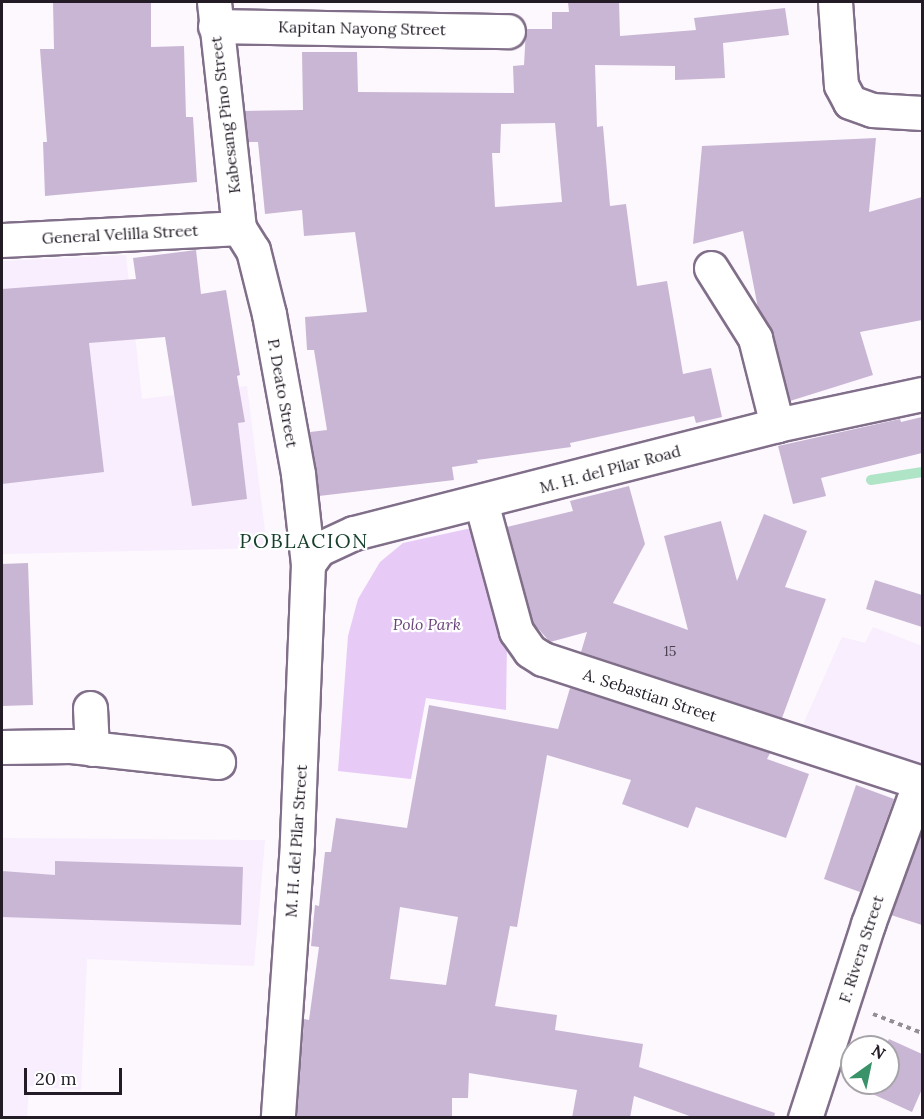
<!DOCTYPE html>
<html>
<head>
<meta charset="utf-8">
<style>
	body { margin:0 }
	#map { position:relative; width:924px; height:1119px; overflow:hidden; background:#fcf8fe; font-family:Lora,serif }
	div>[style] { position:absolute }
	.built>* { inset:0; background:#f8eefd }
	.green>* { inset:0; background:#e7caf6 }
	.stream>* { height:10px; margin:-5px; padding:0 5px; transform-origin:5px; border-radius:5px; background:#b0e4c6 }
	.building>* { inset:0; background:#c9b6d4 }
	.path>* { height:4px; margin-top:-2px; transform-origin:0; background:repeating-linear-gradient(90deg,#938e96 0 4.5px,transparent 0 9px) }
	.roads { filter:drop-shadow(2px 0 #816f8a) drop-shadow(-2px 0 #816f8a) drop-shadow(0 2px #816f8a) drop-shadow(0 -2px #816f8a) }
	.minor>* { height:33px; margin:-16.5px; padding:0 16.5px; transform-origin:16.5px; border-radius:16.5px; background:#fff }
	.major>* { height:33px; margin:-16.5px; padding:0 16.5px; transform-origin:16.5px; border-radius:16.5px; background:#fff }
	span { translate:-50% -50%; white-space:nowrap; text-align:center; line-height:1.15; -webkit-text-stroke:4.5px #fff; paint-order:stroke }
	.number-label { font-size:14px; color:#4c4252 }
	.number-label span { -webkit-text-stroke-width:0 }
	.street-label { font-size:16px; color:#231c27 }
	.park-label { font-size:16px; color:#69447b; font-style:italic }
	.quarter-label { font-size:20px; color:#153f2b; letter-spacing:1.5px }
	.frame { position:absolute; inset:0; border:3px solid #231c27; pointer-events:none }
	.north { position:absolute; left:840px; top:1035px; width:60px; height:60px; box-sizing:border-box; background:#fff; border:2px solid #a7a4a9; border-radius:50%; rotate:33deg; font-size:16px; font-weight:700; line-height:24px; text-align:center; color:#231c27 }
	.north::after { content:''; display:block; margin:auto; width:21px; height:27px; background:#399268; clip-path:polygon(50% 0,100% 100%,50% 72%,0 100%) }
	.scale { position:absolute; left:24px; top:1068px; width:98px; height:27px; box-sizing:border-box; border:3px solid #231c27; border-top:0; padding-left:8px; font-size:18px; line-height:21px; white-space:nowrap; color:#231c27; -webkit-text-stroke:4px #fff; paint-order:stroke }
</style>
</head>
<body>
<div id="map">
	<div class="built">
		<div style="clip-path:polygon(126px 255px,142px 399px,247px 386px,267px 548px,2px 554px,2px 261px)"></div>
		<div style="clip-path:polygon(873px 627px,922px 646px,922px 771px,801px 729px,842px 637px,865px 643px)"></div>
		<div style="clip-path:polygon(2px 838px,265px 840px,254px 966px,87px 959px,81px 1090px,29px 1086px,27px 1117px,2px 1118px)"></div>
	</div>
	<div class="green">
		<div style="clip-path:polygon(476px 527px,507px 641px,506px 710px,426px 698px,411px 779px,338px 771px,348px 636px,358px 599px,380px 562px,403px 543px)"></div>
	</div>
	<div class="stream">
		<div style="left:871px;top:480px;width:52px;rotate:-8.9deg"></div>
	</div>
	<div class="building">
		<div style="clip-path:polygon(53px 2px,151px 2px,151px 47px,184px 46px,186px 117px,193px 117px,197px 182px,45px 196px,43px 142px,47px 142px,40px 49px,54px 49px)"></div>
		<div style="clip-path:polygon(evenodd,568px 2px,619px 2px,620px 36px,696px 30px,694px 18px,785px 8px,789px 35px,723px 43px,725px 78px,675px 80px,675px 66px,595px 65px,597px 127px,603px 126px,610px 206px,626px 204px,637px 286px,667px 281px,683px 374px,711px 368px,722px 417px,696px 423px,694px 416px,570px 443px,571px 447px,477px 460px,478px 463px,452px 467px,454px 480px,319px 496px,310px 432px,327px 430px,314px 350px,307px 350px,305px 317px,367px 312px,355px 232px,304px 236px,302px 210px,265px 214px,258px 142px,248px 142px,245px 111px,303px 110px,302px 52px,357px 52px,358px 92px,514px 93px,513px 66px,524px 65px,526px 29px,552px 29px,552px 12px,569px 12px,568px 2px,555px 123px,562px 202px,495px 207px,492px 153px,500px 153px,501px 124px,555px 123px)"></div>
		<div style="clip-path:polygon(876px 138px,869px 212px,922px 197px,922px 320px,860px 332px,873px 375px,790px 401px,773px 333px,758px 308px,743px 231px,693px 244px,702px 146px)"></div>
		<div style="clip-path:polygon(196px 250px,201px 294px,226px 290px,240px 375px,237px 376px,245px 422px,238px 423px,247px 499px,192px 506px,165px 337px,89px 343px,104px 472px,2px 484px,2px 289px,136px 279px,133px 258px)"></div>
		<div style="clip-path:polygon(922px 417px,922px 453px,821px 478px,826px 496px,793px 504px,778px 446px,900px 419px,901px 422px)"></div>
		<div style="clip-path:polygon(629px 486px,645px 544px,613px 603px,688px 630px,664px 536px,721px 521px,737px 581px,764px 514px,807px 531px,785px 587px,826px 599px,782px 718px,581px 652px,587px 632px,550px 642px,533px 623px,507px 527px,573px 511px,570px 501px)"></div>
		<div style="clip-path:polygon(28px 563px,33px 705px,2px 706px,2px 564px)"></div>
		<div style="clip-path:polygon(875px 580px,922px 595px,922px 627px,866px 609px)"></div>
		<div style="clip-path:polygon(evenodd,570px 688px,770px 753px,767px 759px,809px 774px,786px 838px,696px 807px,688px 828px,622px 804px,631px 780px,547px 755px,517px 927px,510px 926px,495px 1006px,557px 1015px,555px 1030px,643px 1044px,639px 1067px,775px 1113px,774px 1118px,695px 1118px,634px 1096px,630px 1118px,572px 1118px,577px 1090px,469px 1073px,468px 1098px,452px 1098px,452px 1118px,297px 1118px,304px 1019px,309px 1020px,319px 947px,311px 946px,315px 905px,319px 906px,325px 852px,331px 852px,336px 818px,407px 828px,429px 705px,558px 729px,570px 688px,400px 907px,458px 917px,446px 985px,390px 979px,400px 907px)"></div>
		<div style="clip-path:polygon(856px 785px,894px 799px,860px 892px,824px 879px)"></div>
		<div style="clip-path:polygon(922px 831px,922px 925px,891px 915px)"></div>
		<div style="clip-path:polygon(55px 861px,243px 867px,241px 925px,2px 917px,2px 871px,55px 875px)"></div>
		<div style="clip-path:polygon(889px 1039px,922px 1054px,922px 1089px,912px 1112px,866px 1091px,869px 1083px,888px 1083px,885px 1047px)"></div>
	</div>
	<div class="path">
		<div style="left:873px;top:1014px;width:53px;rotate:21.2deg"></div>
	</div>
	<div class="roads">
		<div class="minor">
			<div style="left:835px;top:2px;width:83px;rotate:85.9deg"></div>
			<div style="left:841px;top:85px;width:19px;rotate:62deg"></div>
			<div style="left:850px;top:102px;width:23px;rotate:20deg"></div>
			<div style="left:872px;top:110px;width:50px;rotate:3.4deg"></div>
			<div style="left:215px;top:26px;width:293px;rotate:1deg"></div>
			<div style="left:711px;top:268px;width:83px;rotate:57.8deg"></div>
			<div style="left:755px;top:338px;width:90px;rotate:75.8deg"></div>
			<div style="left:481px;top:502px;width:134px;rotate:74.8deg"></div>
			<div style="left:516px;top:631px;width:24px;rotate:55deg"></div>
			<div style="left:530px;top:651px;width:15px;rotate:32deg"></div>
			<div style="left:543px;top:659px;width:399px;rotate:18.1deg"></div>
			<div style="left:90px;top:708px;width:41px;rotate:87.2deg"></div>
			<div style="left:2px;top:747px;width:69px;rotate:-0.8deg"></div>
			<div style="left:71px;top:746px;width:148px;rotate:6.2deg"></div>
			<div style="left:805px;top:1118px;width:204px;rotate:-72deg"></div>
			<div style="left:868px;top:924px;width:151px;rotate:-69.9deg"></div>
		</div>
		<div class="major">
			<div style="left:214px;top:2px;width:227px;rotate:83.7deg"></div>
			<div style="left:239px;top:228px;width:26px;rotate:58deg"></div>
			<div style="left:253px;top:250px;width:66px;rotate:76deg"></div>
			<div style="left:269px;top:314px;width:163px;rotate:79.7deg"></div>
			<div style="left:298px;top:474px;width:91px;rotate:83.7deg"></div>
			<div style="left:308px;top:564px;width:279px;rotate:92.3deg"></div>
			<div style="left:297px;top:843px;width:276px;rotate:94deg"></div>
			<div style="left:2px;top:240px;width:237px;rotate:-2.9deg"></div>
			<div style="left:308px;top:564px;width:19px;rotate:-54deg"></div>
			<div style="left:319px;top:549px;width:38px;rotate:-25deg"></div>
			<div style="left:354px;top:533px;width:437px;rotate:-14.3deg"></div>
			<div style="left:777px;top:425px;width:148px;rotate:-12.1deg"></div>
		</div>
	</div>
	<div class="number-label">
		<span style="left:670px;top:651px">15</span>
	</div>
	<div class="street-label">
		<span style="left:362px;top:28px;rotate:1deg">Kapitan Nayong Street</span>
		<span style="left:225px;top:115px;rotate:-97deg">Kabesang Pino Street</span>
		<span style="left:120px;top:234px;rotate:-3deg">General Velilla Street</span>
		<span style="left:283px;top:393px;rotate:80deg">P. Deato Street</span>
		<span style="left:610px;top:469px;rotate:-15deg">M. H. del Pilar Road</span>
		<span style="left:650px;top:695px;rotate:18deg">A. Sebastian Street</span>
		<span style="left:296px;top:841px;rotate:-86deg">M. H. del Pilar Street</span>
		<span style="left:861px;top:949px;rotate:-72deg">F. Rivera Street</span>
	</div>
	<div class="park-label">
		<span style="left:427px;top:624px">Polo Park</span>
	</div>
	<div class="quarter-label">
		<span style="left:304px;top:540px">POBLACION</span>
	</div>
	<div class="frame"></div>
	<div class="north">N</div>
	<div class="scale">20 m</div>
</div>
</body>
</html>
